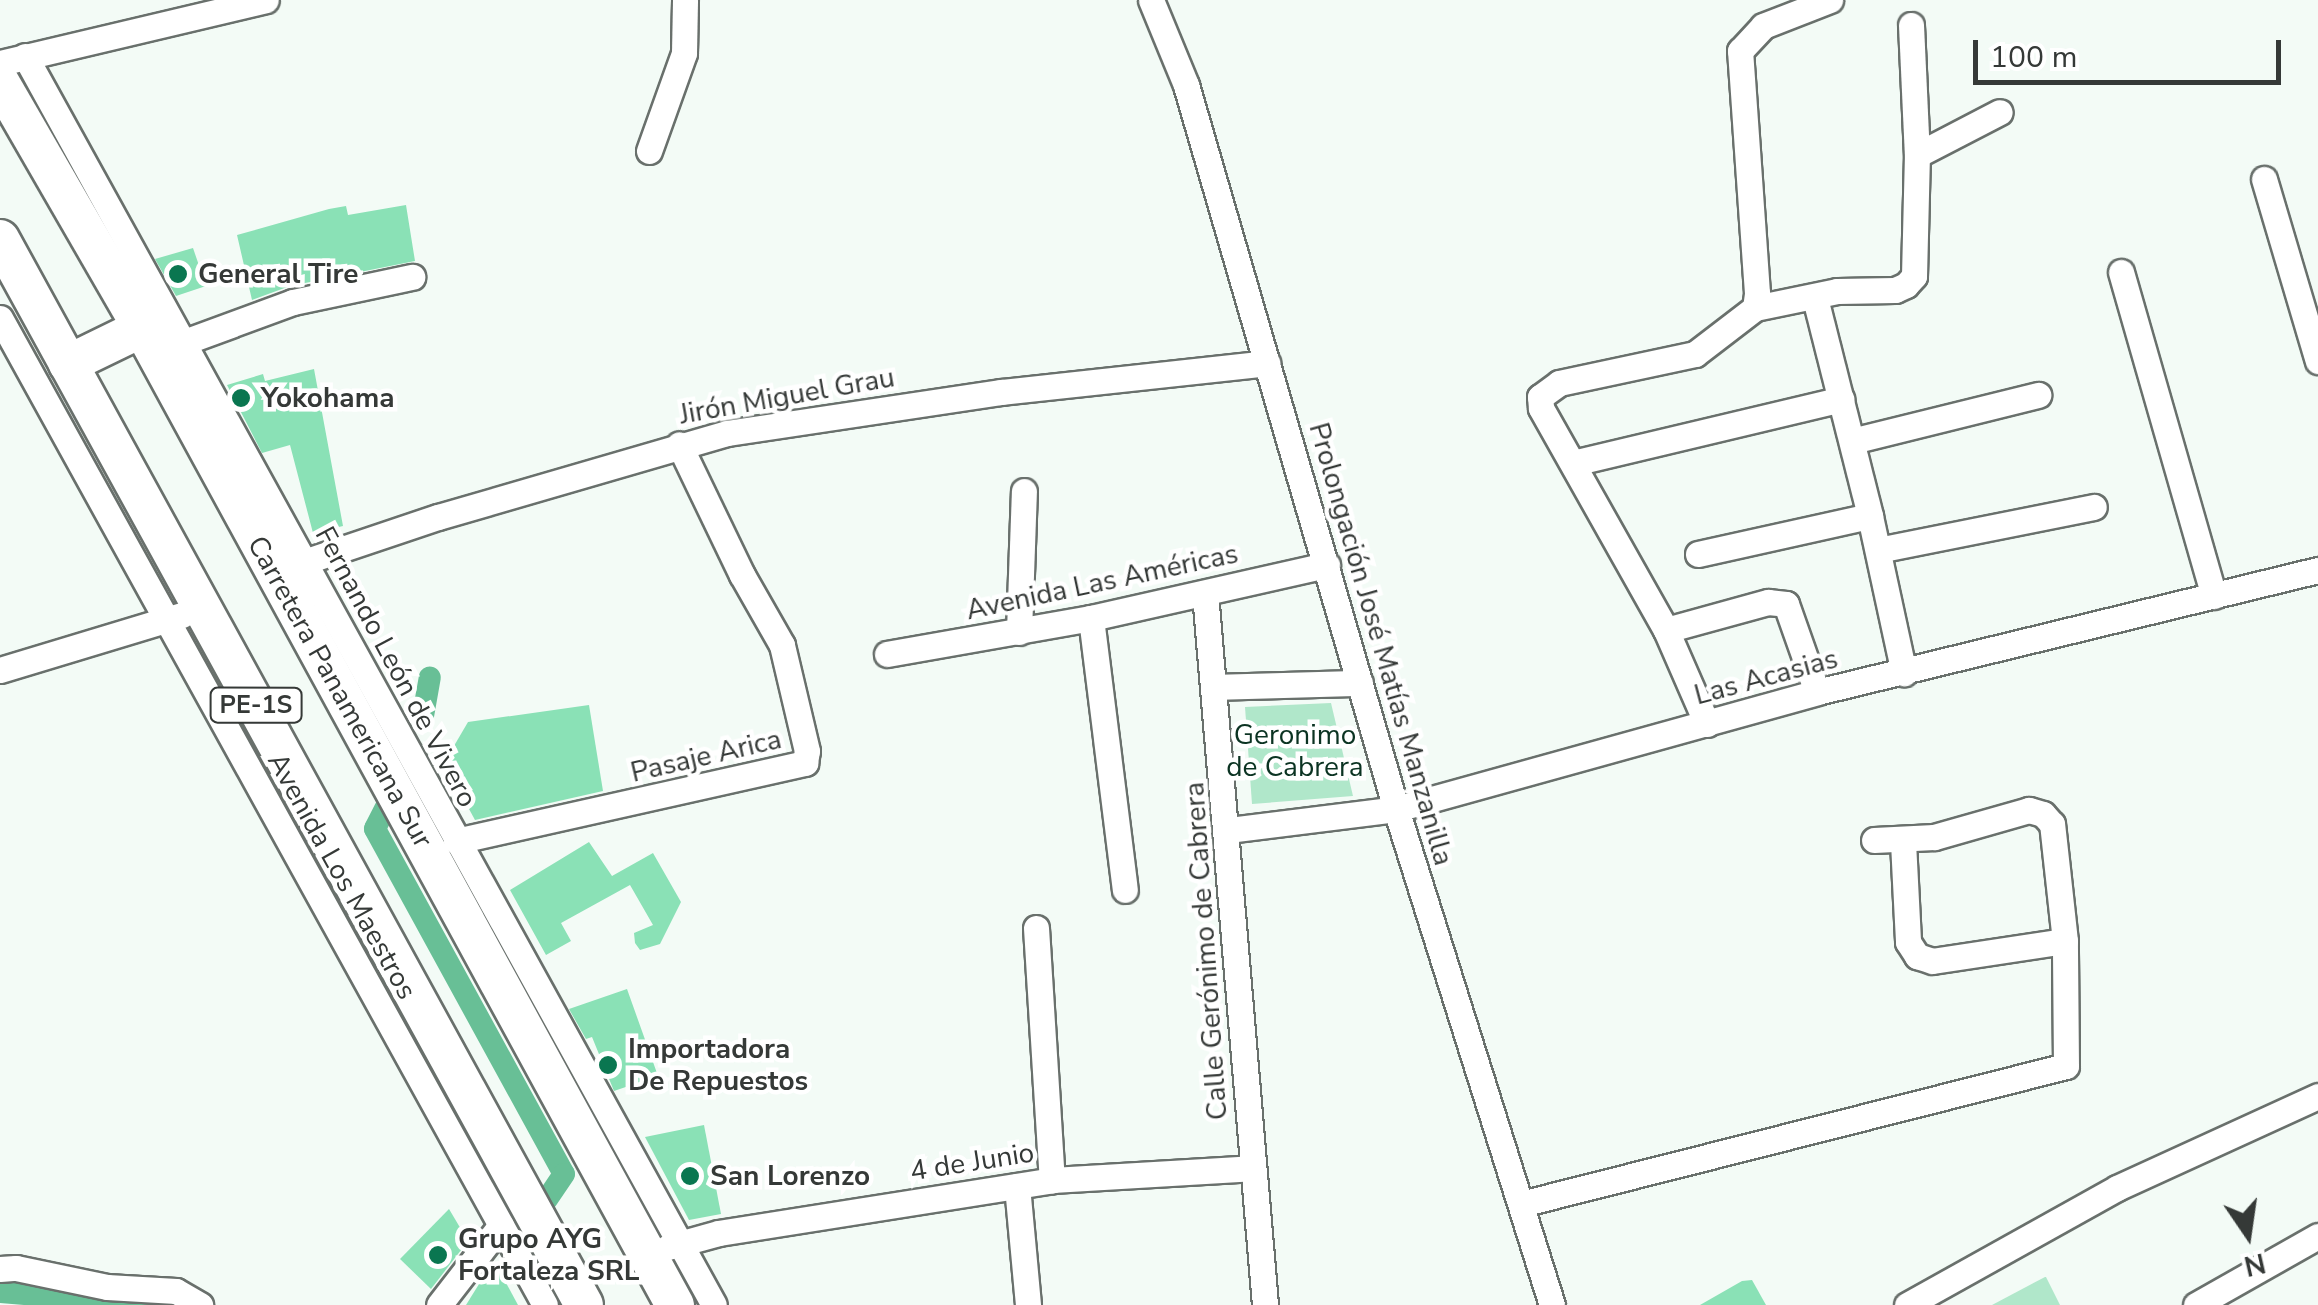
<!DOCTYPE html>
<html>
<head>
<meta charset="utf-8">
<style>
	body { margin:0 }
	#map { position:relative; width:2318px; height:1305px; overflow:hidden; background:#f3fbf6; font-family:"Nunito Sans",sans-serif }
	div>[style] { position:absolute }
	.green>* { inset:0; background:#b0e7ca }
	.canal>* { height:22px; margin:-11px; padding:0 11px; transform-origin:11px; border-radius:11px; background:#68bf96 }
	.building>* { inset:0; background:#8ae1b6 }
	.roads { filter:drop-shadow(2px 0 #69706c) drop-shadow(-2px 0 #69706c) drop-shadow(0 2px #69706c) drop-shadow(0 -2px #69706c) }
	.minor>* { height:25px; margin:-12.5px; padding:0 12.5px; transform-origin:12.5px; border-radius:12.5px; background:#fff }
	.highway>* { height:38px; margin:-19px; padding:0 19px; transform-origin:19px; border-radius:19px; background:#fff }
	.dots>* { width:28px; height:28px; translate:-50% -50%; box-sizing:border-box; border:5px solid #fff; border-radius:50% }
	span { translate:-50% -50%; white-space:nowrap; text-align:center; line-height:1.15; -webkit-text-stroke:9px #fff; paint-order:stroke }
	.shield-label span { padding:2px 8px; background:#fff; border:2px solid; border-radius:8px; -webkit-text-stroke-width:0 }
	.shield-label { font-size:25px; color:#353937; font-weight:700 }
	.poi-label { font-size:28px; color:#353937; font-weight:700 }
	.left { translate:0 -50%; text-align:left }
	.street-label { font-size:28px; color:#353937 }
	.park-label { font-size:28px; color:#0b3322 }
	.north { position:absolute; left:2198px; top:1185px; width:100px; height:100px; -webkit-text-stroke:8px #fff; paint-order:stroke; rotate:167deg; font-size:28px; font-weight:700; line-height:40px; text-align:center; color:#353937 }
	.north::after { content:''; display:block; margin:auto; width:35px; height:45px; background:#353937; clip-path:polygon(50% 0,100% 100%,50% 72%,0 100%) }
	.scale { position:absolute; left:1973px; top:40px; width:308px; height:45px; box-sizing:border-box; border:5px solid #353937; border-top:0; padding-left:12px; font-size:30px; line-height:35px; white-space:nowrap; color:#353937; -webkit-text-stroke:8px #fff; paint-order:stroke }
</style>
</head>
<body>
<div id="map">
	<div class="green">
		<div style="clip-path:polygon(1331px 703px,1353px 796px,1252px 804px,1245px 707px)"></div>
		<div style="clip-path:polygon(2046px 1277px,2060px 1305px,1992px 1305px,2045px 1277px)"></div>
	</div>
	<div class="canal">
		<div style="left:423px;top:716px;width:39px;rotate:-80deg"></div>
		<div style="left:385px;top:809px;width:22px;rotate:117deg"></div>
		<div style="left:375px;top:829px;width:393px;rotate:61.3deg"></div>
		<div style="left:564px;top:1174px;width:30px;rotate:124deg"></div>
		<div style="left:0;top:1292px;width:160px;rotate:4.7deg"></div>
	</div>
	<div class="building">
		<div style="clip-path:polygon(406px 205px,415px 261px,290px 286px,252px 300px,237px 235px,329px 209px,346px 206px,348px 215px)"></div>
		<div style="clip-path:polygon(193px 248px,206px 286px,176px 296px,155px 259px)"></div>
		<div style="clip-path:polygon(314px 369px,343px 526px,313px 533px,290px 445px,262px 453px,227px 385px,263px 374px,265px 381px)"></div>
		<div style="clip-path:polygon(589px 705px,603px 791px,475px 820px,444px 763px,468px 722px)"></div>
		<div style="clip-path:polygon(589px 842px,612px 876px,653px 853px,681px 902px,660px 944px,640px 950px,635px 943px,634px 933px,653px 925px,630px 885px,561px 923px,571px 941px,546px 955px,510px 890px)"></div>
		<div style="clip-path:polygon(627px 989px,658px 1076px,614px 1091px,592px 1037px,586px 1039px,569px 1009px)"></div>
		<div style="clip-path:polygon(704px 1125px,721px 1214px,689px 1220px,645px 1137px)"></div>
		<div style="clip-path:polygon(449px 1209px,468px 1241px,431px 1289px,400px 1259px)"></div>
		<div style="clip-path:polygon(489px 1268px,498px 1268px,518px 1305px,466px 1305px)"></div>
		<div style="clip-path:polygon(1752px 1280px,1766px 1305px,1700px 1305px,1742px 1281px)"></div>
	</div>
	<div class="roads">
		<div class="minor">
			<div style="left:1151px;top:0;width:92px;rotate:67.6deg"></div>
			<div style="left:1186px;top:85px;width:754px;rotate:73.82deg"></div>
			<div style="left:1396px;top:809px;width:520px;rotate:72.54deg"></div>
			<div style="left:1911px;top:25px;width:130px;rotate:87.4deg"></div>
			<div style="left:25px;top:56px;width:1426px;rotate:61.12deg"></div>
			<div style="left:0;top:63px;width:273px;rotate:-13.3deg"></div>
			<div style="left:649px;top:151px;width:104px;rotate:-70.3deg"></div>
			<div style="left:684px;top:53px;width:53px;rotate:-88.9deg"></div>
			<div style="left:2264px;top:179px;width:190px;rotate:73.5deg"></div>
			<div style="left:2121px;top:272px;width:337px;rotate:74deg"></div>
			<div style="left:1815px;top:298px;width:225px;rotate:75.8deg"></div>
			<div style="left:1870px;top:516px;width:161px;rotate:77.8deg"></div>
			<div style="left:1755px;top:308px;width:84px;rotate:-11.7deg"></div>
			<div style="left:1837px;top:291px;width:58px;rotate:-1deg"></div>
			<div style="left:1895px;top:290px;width:12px;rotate:-24deg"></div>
			<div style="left:1906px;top:285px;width:12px;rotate:-48deg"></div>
			<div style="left:1914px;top:276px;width:121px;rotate:-88.6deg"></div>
			<div style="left:1917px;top:155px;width:93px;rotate:-27.4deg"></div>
			<div style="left:0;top:318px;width:1127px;rotate:61.09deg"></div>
			<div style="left:168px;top:348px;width:133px;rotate:-20.2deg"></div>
			<div style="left:293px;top:302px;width:122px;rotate:-11.9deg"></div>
			<div style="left:1852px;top:441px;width:192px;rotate:-13.9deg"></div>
			<div style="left:1573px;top:463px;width:276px;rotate:-13.4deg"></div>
			<div style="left:1878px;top:550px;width:220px;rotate:-11.3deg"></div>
			<div style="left:1698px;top:554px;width:176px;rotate:-12.5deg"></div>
			<div style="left:292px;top:566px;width:154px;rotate:-18.6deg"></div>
			<div style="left:438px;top:517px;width:301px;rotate:-16.2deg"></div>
			<div style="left:727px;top:433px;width:277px;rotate:-8.5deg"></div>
			<div style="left:1001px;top:392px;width:268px;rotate:-6.2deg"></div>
			<div style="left:1205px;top:593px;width:715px;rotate:85.18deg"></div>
			<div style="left:1091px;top:618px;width:274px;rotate:82.9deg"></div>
			<div style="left:1666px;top:630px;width:106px;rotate:-15.4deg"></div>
			<div style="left:1768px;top:602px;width:18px;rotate:6deg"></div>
			<div style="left:1786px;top:604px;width:93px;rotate:70.6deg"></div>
			<div style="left:1019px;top:632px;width:141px;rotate:-88deg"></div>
			<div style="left:887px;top:654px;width:207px;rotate:-10deg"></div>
			<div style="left:1091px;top:618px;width:242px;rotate:-12.7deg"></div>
			<div style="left:0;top:670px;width:190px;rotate:-16.8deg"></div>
			<div style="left:1215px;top:687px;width:145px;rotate:-1.6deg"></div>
			<div style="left:1707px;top:724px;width:103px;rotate:-113.6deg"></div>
			<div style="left:1666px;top:630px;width:255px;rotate:-119.4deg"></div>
			<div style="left:1541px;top:408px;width:11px;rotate:-95deg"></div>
			<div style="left:1540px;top:397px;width:24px;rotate:-36deg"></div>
			<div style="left:1559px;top:383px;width:139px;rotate:-12deg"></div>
			<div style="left:1695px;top:354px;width:76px;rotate:-37.5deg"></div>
			<div style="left:1755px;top:308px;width:15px;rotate:-82deg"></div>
			<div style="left:1757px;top:293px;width:243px;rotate:-94deg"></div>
			<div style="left:1740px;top:51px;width:34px;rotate:-47deg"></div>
			<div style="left:1763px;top:26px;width:72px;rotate:-21.2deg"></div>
			<div style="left:1228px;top:830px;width:169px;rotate:-7.1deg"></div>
			<div style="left:1396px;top:809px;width:437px;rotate:-15.5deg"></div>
			<div style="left:1817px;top:692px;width:516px;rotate:-13.69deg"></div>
			<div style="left:456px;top:841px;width:358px;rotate:-12.6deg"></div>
			<div style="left:805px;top:763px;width:12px;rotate:-81deg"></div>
			<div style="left:807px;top:751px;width:109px;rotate:-103.3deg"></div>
			<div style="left:782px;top:645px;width:81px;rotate:-119.7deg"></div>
			<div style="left:742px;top:575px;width:145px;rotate:-115.7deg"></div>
			<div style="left:1903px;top:842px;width:100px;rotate:87.1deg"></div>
			<div style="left:1908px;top:942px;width:17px;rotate:57deg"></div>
			<div style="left:1917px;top:956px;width:16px;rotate:18deg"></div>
			<div style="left:1932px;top:961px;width:134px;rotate:-8.6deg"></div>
			<div style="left:1036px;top:928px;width:253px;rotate:86.4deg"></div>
			<div style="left:1017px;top:1186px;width:120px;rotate:84.7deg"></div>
			<div style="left:1521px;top:1204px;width:562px;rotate:-14.21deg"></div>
			<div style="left:2066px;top:1066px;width:125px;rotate:-90.5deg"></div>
			<div style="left:2065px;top:941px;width:118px;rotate:-96.3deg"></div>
			<div style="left:2052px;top:824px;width:13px;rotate:-132deg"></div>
			<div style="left:2043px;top:814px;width:15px;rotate:-164deg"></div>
			<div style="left:2029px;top:810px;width:99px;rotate:164.1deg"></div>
			<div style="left:1934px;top:837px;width:60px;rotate:177.1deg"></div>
			<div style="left:668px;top:1247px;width:53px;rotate:-15.4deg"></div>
			<div style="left:719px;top:1233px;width:337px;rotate:-9deg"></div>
			<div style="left:1052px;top:1180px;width:200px;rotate:-3.4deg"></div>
			<div style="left:0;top:1269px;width:16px;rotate:-4deg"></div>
			<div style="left:16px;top:1268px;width:93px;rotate:11.8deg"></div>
			<div style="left:107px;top:1287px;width:69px;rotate:3.3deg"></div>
			<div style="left:176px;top:1291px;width:28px;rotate:30deg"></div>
			<div style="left:439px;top:1305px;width:101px;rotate:-52.2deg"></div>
			<div style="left:1907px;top:1305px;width:240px;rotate:-29.1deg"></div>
			<div style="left:2117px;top:1188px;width:221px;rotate:-24.6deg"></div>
			<div style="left:2196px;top:1305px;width:140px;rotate:-29.5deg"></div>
		</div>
		<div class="highway">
			<div style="left:0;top:82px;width:284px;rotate:60deg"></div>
			<div style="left:142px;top:328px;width:1113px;rotate:61.39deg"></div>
			<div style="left:0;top:239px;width:1215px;rotate:61.28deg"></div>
			<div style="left:68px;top:364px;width:82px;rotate:-25.9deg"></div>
		</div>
	</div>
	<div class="dots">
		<div style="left:178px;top:274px;background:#0a7650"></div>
		<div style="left:241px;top:398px;background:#0a7650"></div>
		<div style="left:608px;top:1065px;background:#0a7650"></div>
		<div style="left:690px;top:1176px;background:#0a7650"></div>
		<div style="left:438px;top:1255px;background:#0a7650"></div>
	</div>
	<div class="shield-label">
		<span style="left:256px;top:705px">PE-1S</span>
	</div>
	<div class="poi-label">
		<span class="left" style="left:198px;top:274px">General Tire</span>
		<span class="left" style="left:261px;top:398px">Yokohama</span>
		<span class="left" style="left:628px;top:1065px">Importadora<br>De Repuestos</span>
		<span class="left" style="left:710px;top:1176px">San Lorenzo</span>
		<span class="left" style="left:458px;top:1255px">Grupo AYG<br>Fortaleza SRL</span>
	</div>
	<div class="street-label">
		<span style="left:787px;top:396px;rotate:-10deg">Jirón Miguel Grau</span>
		<span style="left:1102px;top:582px;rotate:-12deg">Avenida Las Américas</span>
		<span style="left:1381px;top:644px;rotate:74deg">Prolongación José Matías Manzanilla</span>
		<span style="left:396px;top:667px;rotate:62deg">Fernando León de Vivero</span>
		<span style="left:1766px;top:677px;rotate:-15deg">Las Acasias</span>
		<span style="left:340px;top:692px;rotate:61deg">Carretera Panamericana Sur</span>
		<span style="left:706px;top:756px;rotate:-13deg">Pasaje Arica</span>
		<span style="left:342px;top:876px;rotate:61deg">Avenida Los Maestros</span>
		<span style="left:1206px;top:951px;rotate:-94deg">Calle Gerónimo de Cabrera</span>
		<span style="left:972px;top:1162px;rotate:-9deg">4 de Junio</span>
	</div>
	<div class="park-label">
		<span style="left:1295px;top:751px">Geronimo<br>de Cabrera</span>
	</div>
	<div class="north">N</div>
	<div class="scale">100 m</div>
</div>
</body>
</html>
